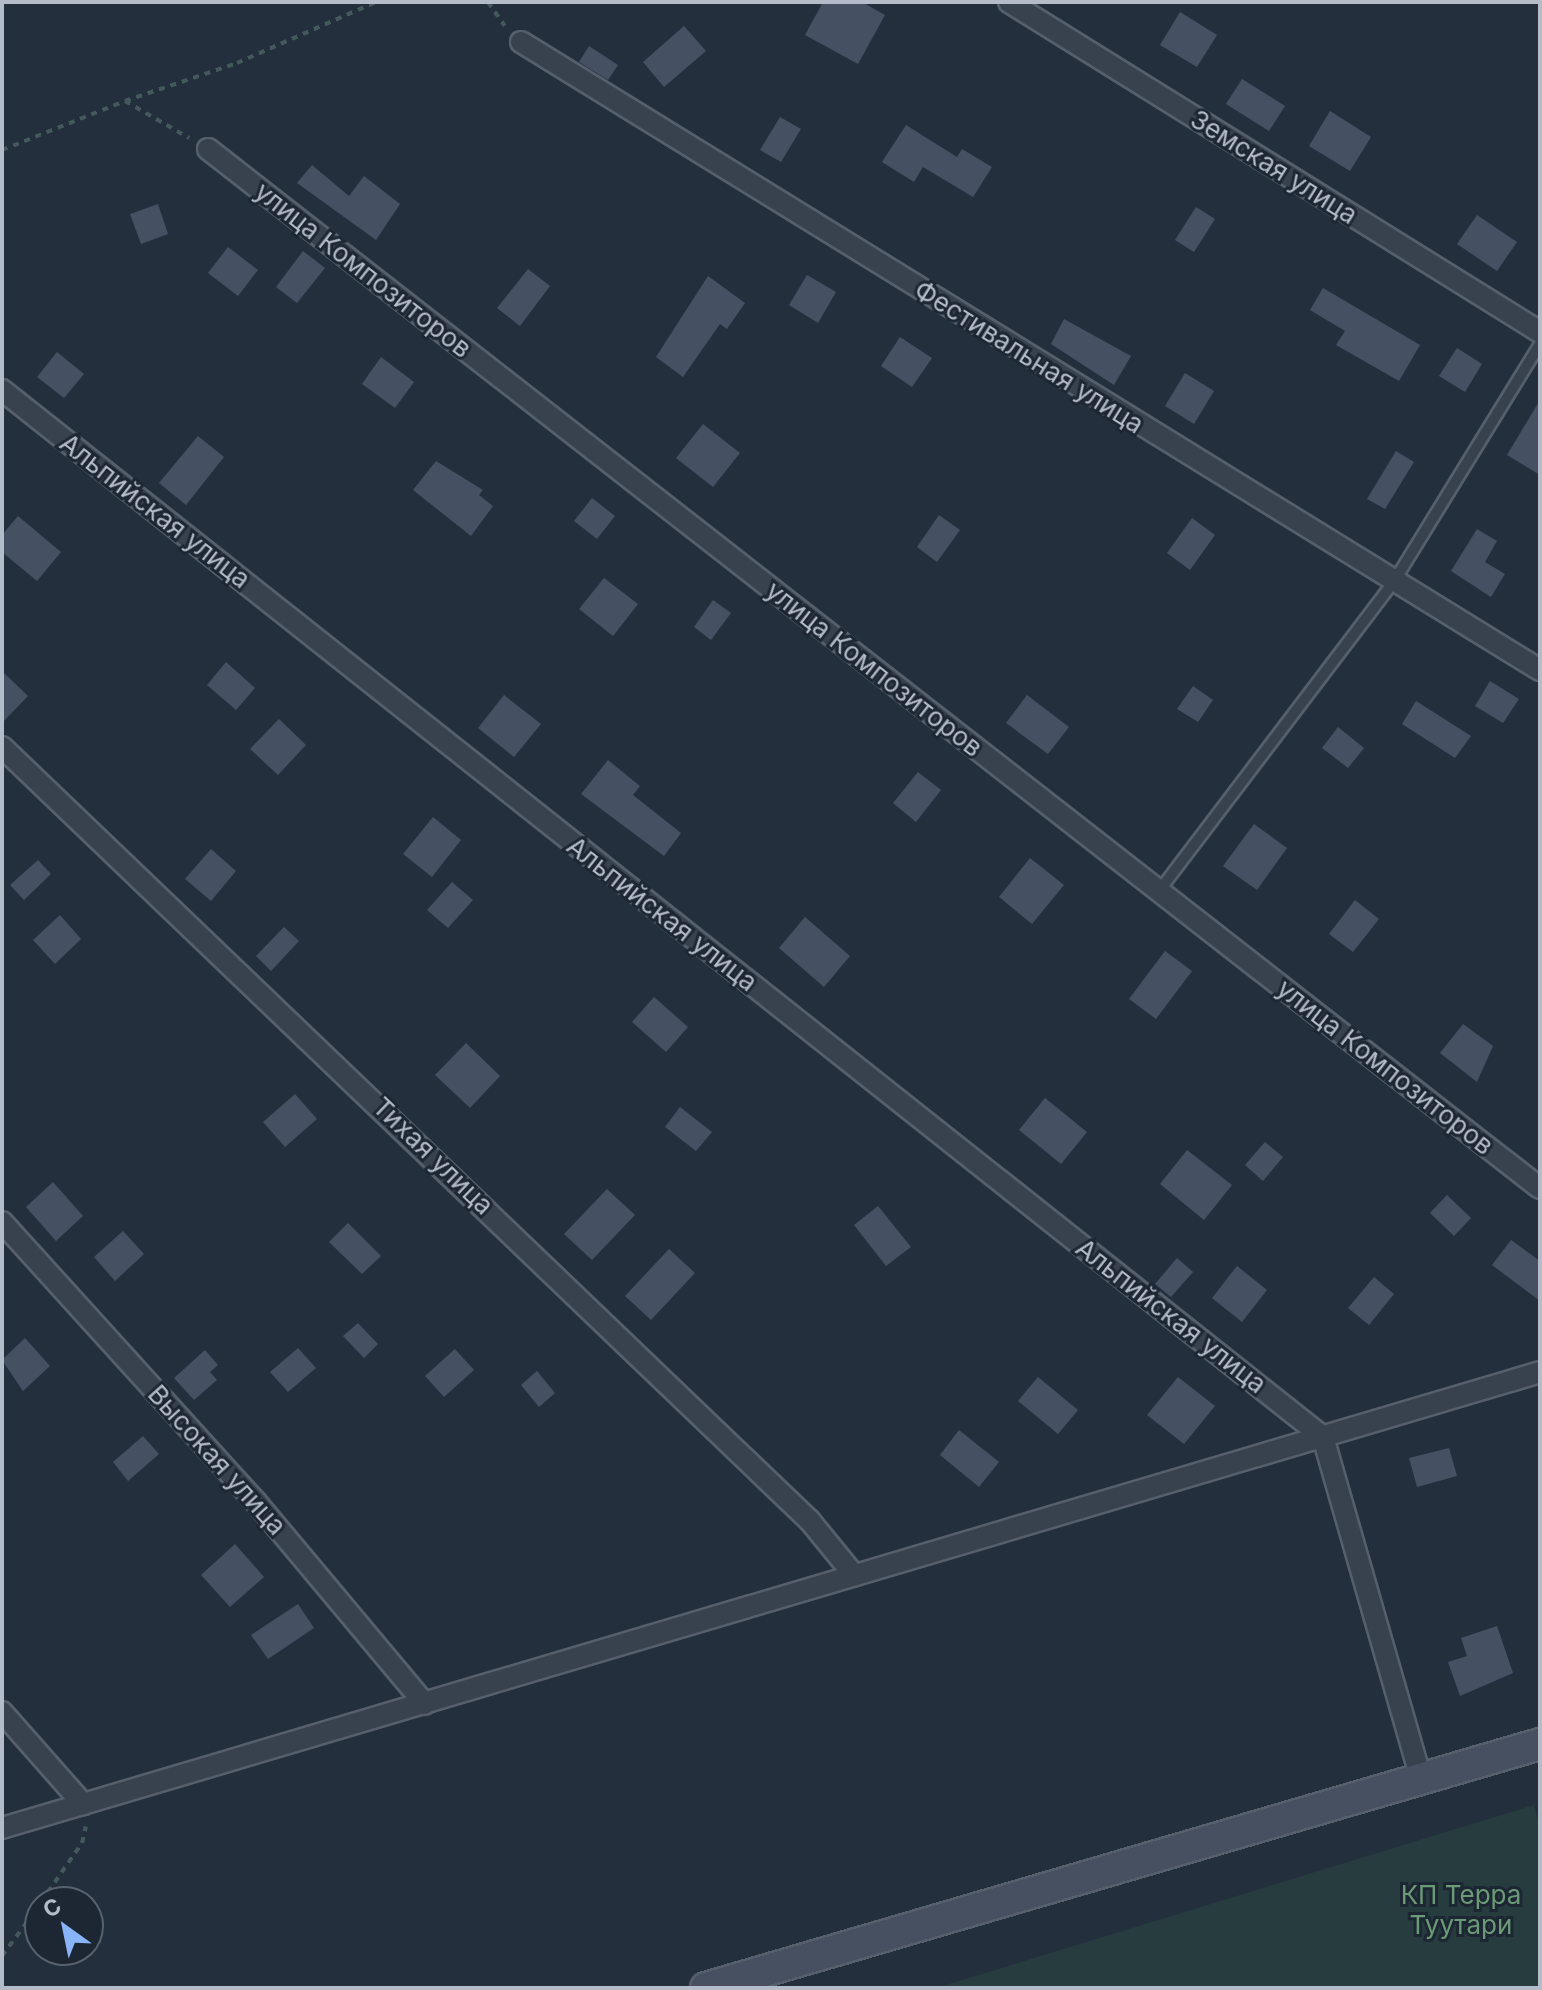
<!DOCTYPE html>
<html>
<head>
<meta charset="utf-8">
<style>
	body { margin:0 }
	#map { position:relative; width:1542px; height:1990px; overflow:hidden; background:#242f3e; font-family:Inter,sans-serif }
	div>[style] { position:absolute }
	.green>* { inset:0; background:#263c3f }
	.building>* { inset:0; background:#455162 }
	.path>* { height:4px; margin-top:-2px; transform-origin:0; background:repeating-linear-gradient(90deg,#44595c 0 6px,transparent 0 12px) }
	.roads { filter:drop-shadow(2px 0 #565f6c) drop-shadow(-2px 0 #565f6c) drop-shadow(0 2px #565f6c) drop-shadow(0 -2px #565f6c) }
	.lane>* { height:10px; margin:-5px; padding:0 5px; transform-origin:5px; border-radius:5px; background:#38414e }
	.street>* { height:20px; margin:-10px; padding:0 10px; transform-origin:10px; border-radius:10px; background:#38414e }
	.secondary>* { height:30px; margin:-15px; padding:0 15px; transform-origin:15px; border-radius:15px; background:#465061 }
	span { translate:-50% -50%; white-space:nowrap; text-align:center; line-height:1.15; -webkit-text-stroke:6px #1d2633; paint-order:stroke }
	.street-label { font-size:26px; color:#b4bcc9 }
	.park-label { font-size:26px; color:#6b9a76 }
	.frame { position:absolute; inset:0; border:4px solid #b4bcc9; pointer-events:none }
	.north { position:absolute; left:24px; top:1886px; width:80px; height:80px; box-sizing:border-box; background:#1d2633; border:2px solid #59626f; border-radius:50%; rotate:327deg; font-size:22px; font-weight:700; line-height:32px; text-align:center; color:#b4bcc9 }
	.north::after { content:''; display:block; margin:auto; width:28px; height:36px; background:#8ab4f8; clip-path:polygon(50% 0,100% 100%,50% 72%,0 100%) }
</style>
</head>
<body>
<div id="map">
	<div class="green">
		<div style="clip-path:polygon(1534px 1805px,1540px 1827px,1540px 1988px,936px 1988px)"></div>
	</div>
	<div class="building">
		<div style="clip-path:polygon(823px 2px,862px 2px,885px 15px,858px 64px,805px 35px)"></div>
		<div style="clip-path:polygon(1180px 12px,1217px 35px,1197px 67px,1160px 45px)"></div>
		<div style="clip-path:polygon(684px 26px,706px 51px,664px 87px,643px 62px)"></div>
		<div style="clip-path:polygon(589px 46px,618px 65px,608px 80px,579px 62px)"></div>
		<div style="clip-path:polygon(1242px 79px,1285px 106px,1269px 131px,1226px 104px)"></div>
		<div style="clip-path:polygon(1330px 111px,1371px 137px,1350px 171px,1309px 146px)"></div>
		<div style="clip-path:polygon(780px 117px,801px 129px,781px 162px,760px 150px)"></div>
		<div style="clip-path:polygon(906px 125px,957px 157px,962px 149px,992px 167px,973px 197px,923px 167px,914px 182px,882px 162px)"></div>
		<div style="clip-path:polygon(312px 165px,349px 196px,364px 176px,400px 204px,376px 240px,297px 183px)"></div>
		<div style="clip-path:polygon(158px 204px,168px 234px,141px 244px,130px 214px)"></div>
		<div style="clip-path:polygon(1196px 207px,1215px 219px,1194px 252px,1175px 240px)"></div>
		<div style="clip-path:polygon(1477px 215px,1517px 242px,1497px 271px,1457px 244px)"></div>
		<div style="clip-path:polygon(228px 247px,258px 270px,238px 296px,208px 273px)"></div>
		<div style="clip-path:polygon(303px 251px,325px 268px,297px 303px,276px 287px)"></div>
		<div style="clip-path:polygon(528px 269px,550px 286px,520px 326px,497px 308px)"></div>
		<div style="clip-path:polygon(807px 275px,836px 292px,818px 323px,789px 305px)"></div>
		<div style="clip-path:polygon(708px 276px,745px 303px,727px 329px,720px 324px,683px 377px,656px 357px)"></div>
		<div style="clip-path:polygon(1323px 288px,1420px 345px,1399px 381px,1336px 345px,1345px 331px,1310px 310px)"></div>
		<div style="clip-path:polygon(1064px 319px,1131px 356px,1114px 385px,1051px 344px)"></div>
		<div style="clip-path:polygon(900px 337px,932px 358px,912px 387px,881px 366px)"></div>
		<div style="clip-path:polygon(1457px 348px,1482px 364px,1465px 392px,1439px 376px)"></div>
		<div style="clip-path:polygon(57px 352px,84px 374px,64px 398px,37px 377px)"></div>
		<div style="clip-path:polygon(381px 357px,414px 382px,395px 408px,362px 384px)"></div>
		<div style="clip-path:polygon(1185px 373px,1214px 391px,1194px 424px,1165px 406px)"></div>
		<div style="clip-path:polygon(1540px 400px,1540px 475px,1507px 455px)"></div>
		<div style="clip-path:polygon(703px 424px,740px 453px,713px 487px,676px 458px)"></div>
		<div style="clip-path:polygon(198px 436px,224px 457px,186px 505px,159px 483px)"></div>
		<div style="clip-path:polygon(1396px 451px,1414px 462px,1385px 509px,1367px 499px)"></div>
		<div style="clip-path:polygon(436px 461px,483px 490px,479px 495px,493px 506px,471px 536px,413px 490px)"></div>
		<div style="clip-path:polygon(592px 498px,615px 516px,597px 539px,574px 521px)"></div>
		<div style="clip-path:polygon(939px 515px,960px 530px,937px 562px,917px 547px)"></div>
		<div style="clip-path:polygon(18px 516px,61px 552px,37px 581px,2px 552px,2px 535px)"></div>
		<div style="clip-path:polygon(1192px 518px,1215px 535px,1190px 570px,1167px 553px)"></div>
		<div style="clip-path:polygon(1477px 529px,1497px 541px,1485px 562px,1505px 574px,1491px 597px,1451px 571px)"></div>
		<div style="clip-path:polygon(604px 578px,638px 604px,613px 636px,579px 609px)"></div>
		<div style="clip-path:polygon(713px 600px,731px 613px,711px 640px,694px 627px)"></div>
		<div style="clip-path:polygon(226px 662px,255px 688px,236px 710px,207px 685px)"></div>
		<div style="clip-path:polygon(2px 671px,28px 696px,2px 723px)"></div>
		<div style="clip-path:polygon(1490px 681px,1519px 699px,1503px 723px,1475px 706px)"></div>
		<div style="clip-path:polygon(1193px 686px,1213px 700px,1198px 722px,1177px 709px)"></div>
		<div style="clip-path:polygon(504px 695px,541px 724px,514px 757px,478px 728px)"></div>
		<div style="clip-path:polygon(1027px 695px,1069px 727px,1048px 754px,1006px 723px)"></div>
		<div style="clip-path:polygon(1416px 701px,1471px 736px,1455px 758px,1402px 724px)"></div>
		<div style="clip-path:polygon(279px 719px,306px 745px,278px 775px,250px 749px)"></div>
		<div style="clip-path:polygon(1338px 727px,1364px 748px,1348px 768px,1322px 748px)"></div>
		<div style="clip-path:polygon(608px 760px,640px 786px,633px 795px,681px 833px,664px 856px,581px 794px)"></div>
		<div style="clip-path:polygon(918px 772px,941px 790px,916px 822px,893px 803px)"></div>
		<div style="clip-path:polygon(433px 817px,461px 840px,432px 877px,403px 854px)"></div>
		<div style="clip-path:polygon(1254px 824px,1287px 848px,1257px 890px,1223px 866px)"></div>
		<div style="clip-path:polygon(211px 849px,236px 871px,211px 901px,185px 879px)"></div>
		<div style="clip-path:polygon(1030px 858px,1064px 885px,1032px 924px,999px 897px)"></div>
		<div style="clip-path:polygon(38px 860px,51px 874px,24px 900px,10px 885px)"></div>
		<div style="clip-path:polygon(452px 882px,473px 900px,448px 928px,427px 910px)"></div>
		<div style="clip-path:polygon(1355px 900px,1379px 919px,1353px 952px,1329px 934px)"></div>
		<div style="clip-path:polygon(60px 915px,81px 939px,55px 964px,33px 940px)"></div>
		<div style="clip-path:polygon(805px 917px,850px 956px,824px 987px,779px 948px)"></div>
		<div style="clip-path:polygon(284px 927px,299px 941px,271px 971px,256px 956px)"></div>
		<div style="clip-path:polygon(1165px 951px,1192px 971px,1156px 1019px,1129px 999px)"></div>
		<div style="clip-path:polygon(654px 997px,688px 1027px,666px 1052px,632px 1022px)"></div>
		<div style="clip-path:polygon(1463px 1024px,1493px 1046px,1477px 1082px,1440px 1053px)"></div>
		<div style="clip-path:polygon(466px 1043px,500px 1076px,470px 1108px,435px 1075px)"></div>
		<div style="clip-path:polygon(295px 1094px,317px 1119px,285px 1147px,263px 1122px)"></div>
		<div style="clip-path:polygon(1045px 1098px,1087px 1132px,1061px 1164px,1019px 1130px)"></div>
		<div style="clip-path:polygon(680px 1107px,712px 1132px,696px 1151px,665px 1127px)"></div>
		<div style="clip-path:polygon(1265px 1142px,1283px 1157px,1263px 1181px,1245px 1165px)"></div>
		<div style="clip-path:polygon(1187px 1150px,1232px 1185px,1204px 1220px,1160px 1184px)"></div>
		<div style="clip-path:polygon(53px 1182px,83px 1216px,56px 1241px,26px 1207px)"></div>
		<div style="clip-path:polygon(607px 1189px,635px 1215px,592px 1260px,564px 1234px)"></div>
		<div style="clip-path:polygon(1447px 1195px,1471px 1218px,1454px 1236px,1430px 1213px)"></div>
		<div style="clip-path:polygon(878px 1206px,911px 1247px,886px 1266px,854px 1225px)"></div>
		<div style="clip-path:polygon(348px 1223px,381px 1256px,362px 1274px,329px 1242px)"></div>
		<div style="clip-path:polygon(123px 1231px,144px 1254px,115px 1281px,94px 1257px)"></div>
		<div style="clip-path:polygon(1511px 1240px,1540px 1261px,1540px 1301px,1492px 1265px)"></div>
		<div style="clip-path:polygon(669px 1249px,695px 1273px,651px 1320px,625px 1296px)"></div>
		<div style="clip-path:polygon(1177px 1258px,1193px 1272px,1171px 1297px,1155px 1284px)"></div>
		<div style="clip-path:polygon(1237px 1266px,1267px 1290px,1242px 1322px,1212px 1298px)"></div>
		<div style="clip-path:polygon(1374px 1277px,1394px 1294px,1369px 1325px,1348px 1308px)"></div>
		<div style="clip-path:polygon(358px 1323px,378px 1344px,364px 1358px,343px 1336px)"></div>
		<div style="clip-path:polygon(25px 1338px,50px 1366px,23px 1391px,2px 1360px)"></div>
		<div style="clip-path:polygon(298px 1348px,316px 1368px,288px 1392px,270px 1372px)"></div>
		<div style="clip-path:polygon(455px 1349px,474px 1370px,444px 1397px,425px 1376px)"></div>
		<div style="clip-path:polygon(205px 1350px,218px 1365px,210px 1372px,217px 1380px,194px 1400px,174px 1378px)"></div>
		<div style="clip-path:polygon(537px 1371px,555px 1393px,539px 1407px,521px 1385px)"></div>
		<div style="clip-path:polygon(1038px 1377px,1078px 1410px,1058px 1434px,1018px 1401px)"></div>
		<div style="clip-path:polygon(1178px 1377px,1215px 1406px,1184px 1444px,1147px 1415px)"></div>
		<div style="clip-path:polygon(959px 1430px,999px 1462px,979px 1487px,940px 1455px)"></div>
		<div style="clip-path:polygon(143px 1436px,159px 1454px,128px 1481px,113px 1462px)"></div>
		<div style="clip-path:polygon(1449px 1448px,1457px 1476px,1417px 1487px,1409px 1458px)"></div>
		<div style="clip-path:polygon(235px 1544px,264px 1577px,230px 1607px,201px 1575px)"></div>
		<div style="clip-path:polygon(298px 1604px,314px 1628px,268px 1659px,251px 1635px)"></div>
		<div style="clip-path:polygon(1497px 1626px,1513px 1673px,1460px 1696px,1448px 1662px,1467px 1656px,1461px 1638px)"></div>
	</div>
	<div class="path">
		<div style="left:488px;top:2px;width:29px;rotate:55deg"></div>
		<div style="left:125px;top:101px;width:118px;rotate:-18.7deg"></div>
		<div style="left:237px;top:63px;width:152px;rotate:-23.7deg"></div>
		<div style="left:2px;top:150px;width:132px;rotate:-21.7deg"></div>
		<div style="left:125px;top:101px;width:74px;rotate:30deg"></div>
		<div style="left:41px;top:1902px;width:72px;rotate:-55.2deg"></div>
		<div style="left:82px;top:1843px;width:17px;rotate:-77deg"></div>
		<div style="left:2px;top:1956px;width:64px;rotate:-53.8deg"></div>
	</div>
	<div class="roads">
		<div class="lane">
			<div style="left:1159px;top:891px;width:387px;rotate:-52.8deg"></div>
			<div style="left:1393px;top:583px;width:281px;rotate:-58.4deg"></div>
		</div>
		<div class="street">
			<div style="left:1009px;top:2px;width:625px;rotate:31.86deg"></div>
			<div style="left:521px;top:42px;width:1197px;rotate:31.65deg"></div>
			<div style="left:208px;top:149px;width:1689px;rotate:37.96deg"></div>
			<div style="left:2px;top:390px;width:1686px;rotate:38.4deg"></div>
			<div style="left:2px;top:747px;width:1119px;rotate:43.77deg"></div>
			<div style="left:810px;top:1521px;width:70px;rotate:50.8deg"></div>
			<div style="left:2px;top:1222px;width:378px;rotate:47.8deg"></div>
			<div style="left:256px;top:1502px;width:263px;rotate:50.1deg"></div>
			<div style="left:1323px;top:1437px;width:356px;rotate:74deg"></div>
			<div style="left:2px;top:1712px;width:123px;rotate:48.6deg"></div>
			<div style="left:2px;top:1828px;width:1604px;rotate:-16.51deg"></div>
		</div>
		<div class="secondary">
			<div style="left:706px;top:1988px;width:869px;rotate:-16.31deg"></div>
		</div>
	</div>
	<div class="street-label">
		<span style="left:1274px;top:167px;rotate:32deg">Земская улица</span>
		<span style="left:363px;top:270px;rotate:38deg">улица Композиторов</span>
		<span style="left:1029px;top:357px;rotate:32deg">Фестивальная улица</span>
		<span style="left:155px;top:511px;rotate:38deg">Альпийская улица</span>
		<span style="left:874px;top:669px;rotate:38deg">улица Композиторов</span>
		<span style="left:662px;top:914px;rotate:38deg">Альпийская улица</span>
		<span style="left:1385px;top:1067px;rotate:38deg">улица Композиторов</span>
		<span style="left:433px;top:1156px;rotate:44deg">Тихая улица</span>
		<span style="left:1171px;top:1316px;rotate:38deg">Альпийская улица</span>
		<span style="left:217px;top:1460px;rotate:48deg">Высокая улица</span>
	</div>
	<div class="park-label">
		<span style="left:1461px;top:1910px">КП Терра<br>Туутари</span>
	</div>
	<div class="frame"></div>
	<div class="north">С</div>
</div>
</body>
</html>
